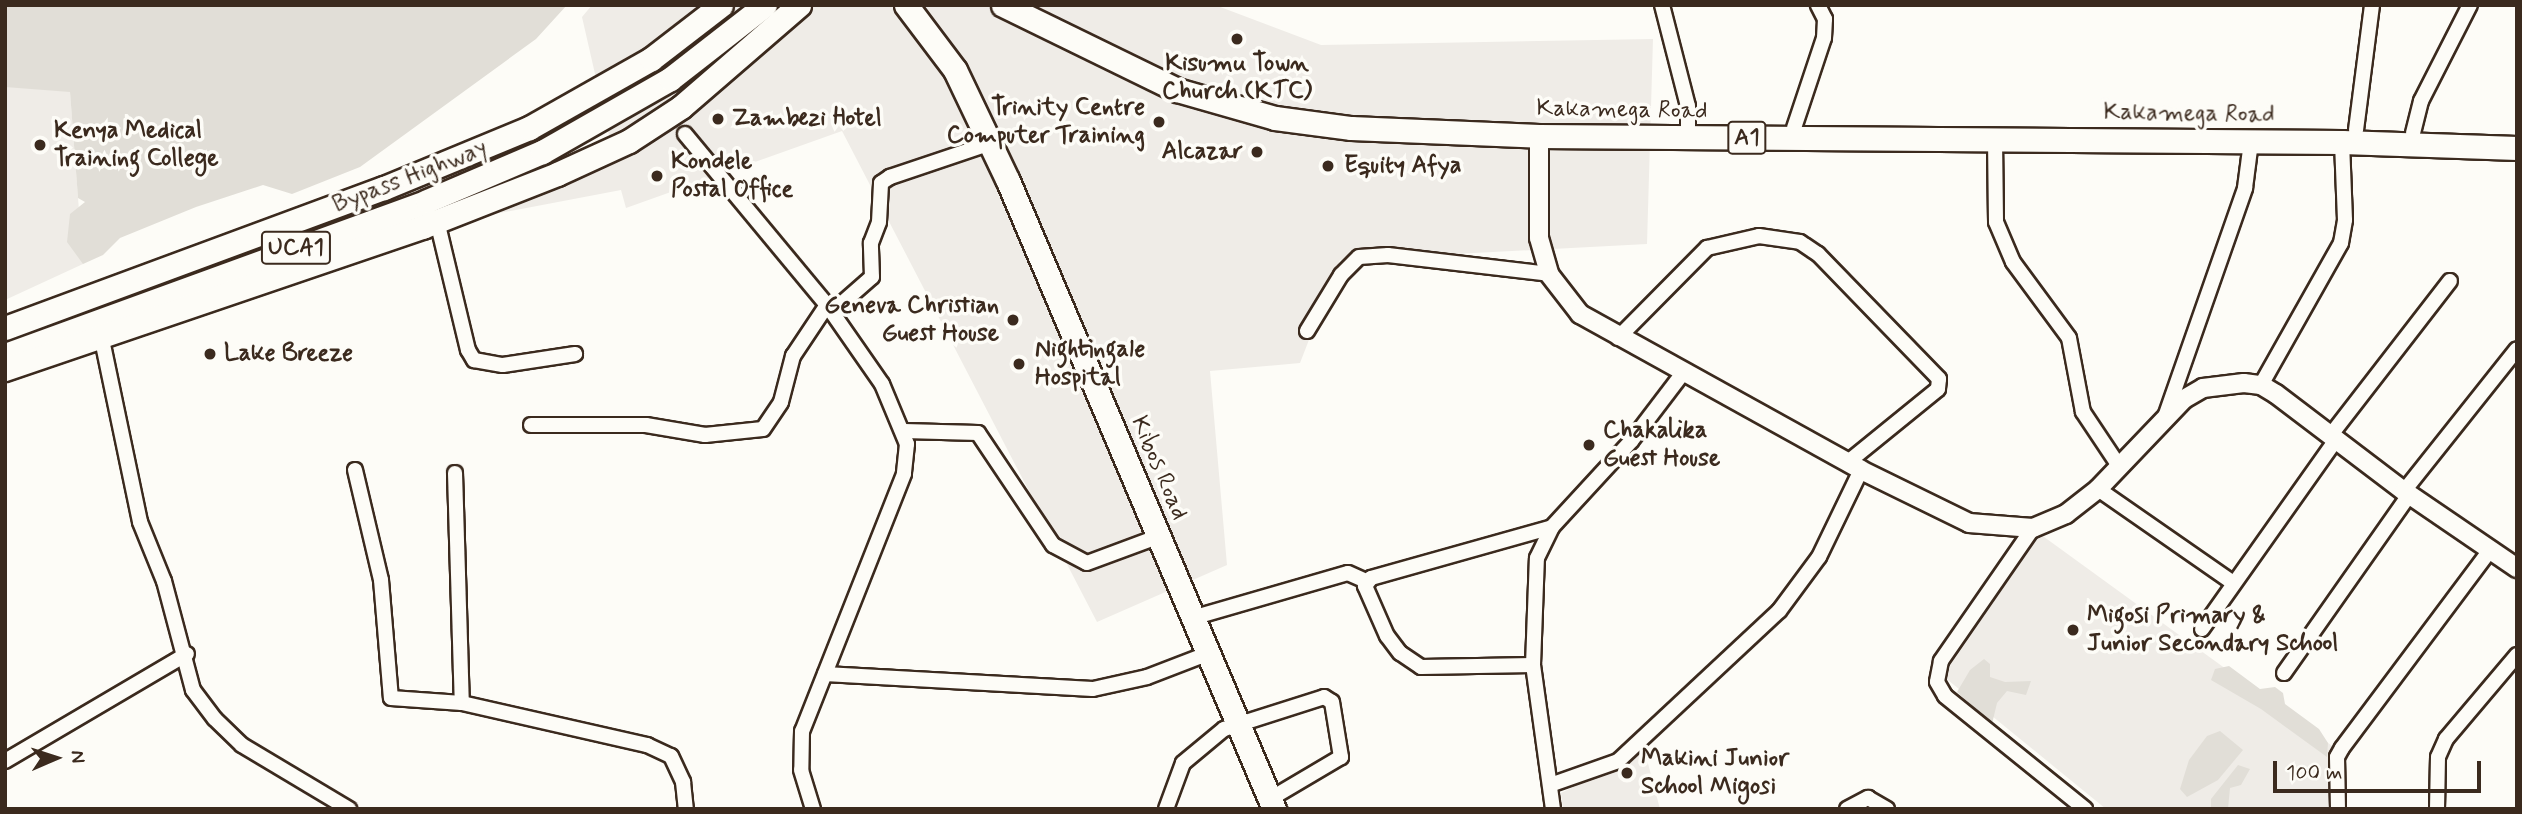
<!DOCTYPE html>
<html>
<head>
<meta charset="utf-8">
<style>
	body { margin:0 }
	#map { position:relative; width:2522px; height:814px; overflow:hidden; background:#fdfcf7; font-family:Mynerve,sans-serif }
	div>[style] { position:absolute }
	.built>* { inset:0; background:#efece7 }
	.green>* { inset:0; background:#e1ded7 }
	.roads { filter:drop-shadow(2px 0 #3b2a1e) drop-shadow(-2px 0 #3b2a1e) drop-shadow(0 2px #3b2a1e) drop-shadow(0 -2px #3b2a1e) }
	.minor>* { height:14px; margin:-7px; padding:0 7px; transform-origin:7px; border-radius:7px; background:#fdfcf7 }
	.tertiary>* { height:18px; margin:-9px; padding:0 9px; transform-origin:9px; border-radius:9px; background:#fdfcf7 }
	.primary>* { height:23px; margin:-11.5px; padding:0 11.5px; transform-origin:11.5px; border-radius:11.5px; background:#fdfcf7 }
	.trunk>* { height:23px; margin:-11.5px; padding:0 11.5px; transform-origin:11.5px; border-radius:11.5px; background:#fdfcf7 }
	.dots>* { width:19px; height:19px; translate:-50% -50%; box-sizing:border-box; border:4px solid #fdfcf7; border-radius:50% }
	span { translate:-50% -50%; white-space:nowrap; text-align:center; line-height:1.15; -webkit-text-stroke:7px #fdfcf7; paint-order:stroke }
	.shield-label span { padding:2px 5px; background:#fdfcf7; border:2px solid; border-radius:5px; -webkit-text-stroke-width:0 }
	.shield-label { font-size:23px; color:#3b2a1e; font-weight:700 }
	.poi-label { font-size:24px; color:#3b2a1e; font-weight:700 }
	.right { translate:-100% -50%; text-align:right }
	.left { translate:0 -50%; text-align:left }
	.street-label { font-size:24px; color:#3b2a1e }
	.frame { position:absolute; inset:0; border:7px solid #3b2a1e; pointer-events:none }
	.north { position:absolute; left:21px; top:723px; width:70px; height:70px; -webkit-text-stroke:5px #fdfcf7; paint-order:stroke; rotate:87deg; font-size:19px; font-weight:700; line-height:28px; text-align:center; color:#3b2a1e }
	.north::after { content:''; display:block; margin:auto; width:24px; height:32px; background:#3b2a1e; clip-path:polygon(50% 0,100% 100%,50% 72%,0 100%) }
	.scale { position:absolute; left:2273px; top:761px; width:208px; height:32px; box-sizing:border-box; border:4px solid #3b2a1e; border-top:0; padding-left:9px; font-size:21px; line-height:24px; white-space:nowrap; color:#3b2a1e; -webkit-text-stroke:5px #fdfcf7; paint-order:stroke }
</style>
</head>
<body>
<div id="map">
	<div class="built">
		<div style="clip-path:polygon(5px 5px,70px 91px,83px 264px,5px 300px)"></div>
		<div style="clip-path:polygon(592px 5px,1215px 5px,1321px 45px,1653px 39px,1647px 244px,1340px 260px,1300px 363px,1210px 371px,1227px 565px,1097px 622px,842px 131px,626px 208px,621px 190px,436px 225px,611px 144px,582px 17px)"></div>
		<div style="clip-path:polygon(2040px 534px,2335px 748px,2337px 809px,2106px 809px,1943px 676px)"></div>
		<div style="clip-path:polygon(1645px 752px,1660px 809px,1563px 809px,1561px 793px)"></div>
	</div>
	<div class="green">
		<div style="clip-path:polygon(5px 5px,567px 5px,536px 39px,360px 167px,292px 194px,263px 185px,196px 207px,120px 238px,103px 255px,83px 264px,67px 242px,70px 214px,85px 202px,78px 198px,70px 92px,5px 87px)"></div>
		<div style="clip-path:polygon(1984px 659px,1990px 664px,1990px 677px,2005px 682px,2031px 681px,2026px 695px,2007px 691px,1997px 703px,1992px 724px,1957px 692px,1970px 670px)"></div>
		<div style="clip-path:polygon(2229px 666px,2260px 689px,2275px 687px,2283px 693px,2285px 704px,2319px 729px,2328px 743px,2327px 757px,2261px 709px,2211px 680px,2215px 669px)"></div>
		<div style="clip-path:polygon(2220px 731px,2243px 750px,2218px 780px,2187px 797px,2180px 789px,2189px 760px,2207px 736px)"></div>
		<div style="clip-path:polygon(2238px 765px,2250px 769px,2241px 785px,2230px 788px,2228px 809px,2211px 809px,2211px 799px)"></div>
	</div>
	<div class="roads">
		<div class="minor">
			<div style="left:1662px;top:5px;width:104px;rotate:75.6deg"></div>
			<div style="left:1688px;top:106px;width:21px;rotate:90deg"></div>
			<div style="left:1794px;top:128px;width:95px;rotate:-71.6deg"></div>
			<div style="left:1824px;top:38px;width:19px;rotate:-87deg"></div>
			<div style="left:1825px;top:19px;width:16px;rotate:-117deg"></div>
			<div style="left:2356px;top:130px;width:126px;rotate:-82.7deg"></div>
			<div style="left:2413px;top:133px;width:33px;rotate:-76deg"></div>
			<div style="left:2421px;top:101px;width:108px;rotate:-63deg"></div>
			<div style="left:685px;top:134px;width:222px;rotate:50.3deg"></div>
			<div style="left:827px;top:305px;width:96px;rotate:55.2deg"></div>
			<div style="left:882px;top:384px;width:65px;rotate:67.4deg"></div>
			<div style="left:907px;top:444px;width:30px;rotate:96deg"></div>
			<div style="left:904px;top:474px;width:277px;rotate:111.6deg"></div>
			<div style="left:802px;top:731px;width:39px;rotate:91deg"></div>
			<div style="left:801px;top:770px;width:41px;rotate:72.9deg"></div>
			<div style="left:1995px;top:139px;width:83px;rotate:89.3deg"></div>
			<div style="left:1996px;top:222px;width:43px;rotate:67deg"></div>
			<div style="left:2013px;top:262px;width:94px;rotate:53.6deg"></div>
			<div style="left:2069px;top:338px;width:75px;rotate:79.3deg"></div>
			<div style="left:2083px;top:412px;width:65px;rotate:56.3deg"></div>
			<div style="left:437px;top:221px;width:133px;rotate:76.5deg"></div>
			<div style="left:468px;top:350px;width:12px;rotate:59deg"></div>
			<div style="left:474px;top:360px;width:29px;rotate:10deg"></div>
			<div style="left:503px;top:365px;width:73px;rotate:-8.7deg"></div>
			<div style="left:832px;top:312px;width:53px;rotate:-41.2deg"></div>
			<div style="left:872px;top:277px;width:34px;rotate:-92deg"></div>
			<div style="left:871px;top:243px;width:22px;rotate:-69deg"></div>
			<div style="left:879px;top:222px;width:39px;rotate:-87deg"></div>
			<div style="left:881px;top:183px;width:11px;rotate:-34deg"></div>
			<div style="left:890px;top:177px;width:107px;rotate:-18.6deg"></div>
			<div style="left:1307px;top:331px;width:66px;rotate:-58.7deg"></div>
			<div style="left:1341px;top:275px;width:25px;rotate:-45deg"></div>
			<div style="left:1359px;top:257px;width:29px;rotate:-4deg"></div>
			<div style="left:1388px;top:255px;width:162px;rotate:6.7deg"></div>
			<div style="left:101px;top:335px;width:191px;rotate:78.2deg"></div>
			<div style="left:140px;top:522px;width:64px;rotate:67.9deg"></div>
			<div style="left:164px;top:581px;width:113px;rotate:75.1deg"></div>
			<div style="left:193px;top:690px;width:36px;rotate:53deg"></div>
			<div style="left:215px;top:719px;width:37px;rotate:44deg"></div>
			<div style="left:242px;top:745px;width:125px;rotate:30.9deg"></div>
			<div style="left:1618px;top:338px;width:127px;rotate:-45.3deg"></div>
			<div style="left:1707px;top:248px;width:53px;rotate:-13deg"></div>
			<div style="left:1759px;top:236px;width:41px;rotate:8.3deg"></div>
			<div style="left:1800px;top:242px;width:22px;rotate:34deg"></div>
			<div style="left:1818px;top:254px;width:174px;rotate:45.9deg"></div>
			<div style="left:1939px;top:379px;width:10px;rotate:96deg"></div>
			<div style="left:1938px;top:389px;width:117px;rotate:140.9deg"></div>
			<div style="left:2261px;top:385px;width:163px;rotate:-60.6deg"></div>
			<div style="left:2341px;top:243px;width:23px;rotate:-80deg"></div>
			<div style="left:2345px;top:220px;width:78px;rotate:-92.2deg"></div>
			<div style="left:2165px;top:417px;width:243px;rotate:-70.7deg"></div>
			<div style="left:2245px;top:188px;width:46px;rotate:-82.6deg"></div>
			<div style="left:531px;top:425px;width:115px"></div>
			<div style="left:646px;top:425px;width:60px;rotate:9.6deg"></div>
			<div style="left:705px;top:435px;width:58px;rotate:-5.9deg"></div>
			<div style="left:763px;top:429px;width:32px;rotate:-56deg"></div>
			<div style="left:781px;top:402px;width:48px;rotate:-75.4deg"></div>
			<div style="left:793px;top:356px;width:61px;rotate:-56.3deg"></div>
			<div style="left:904px;top:431px;width:74px;rotate:1.5deg"></div>
			<div style="left:978px;top:433px;width:135px;rotate:56.2deg"></div>
			<div style="left:1053px;top:545px;width:38px;rotate:28deg"></div>
			<div style="left:1087px;top:563px;width:78px;rotate:-20.3deg"></div>
			<div style="left:2330px;top:436px;width:196px;rotate:-52.3deg"></div>
			<div style="left:355px;top:470px;width:113px;rotate:76.7deg"></div>
			<div style="left:381px;top:580px;width:118px;rotate:85.2deg"></div>
			<div style="left:391px;top:698px;width:71px;rotate:4deg"></div>
			<div style="left:462px;top:703px;width:190px;rotate:12.8deg"></div>
			<div style="left:647px;top:745px;width:26px;rotate:25deg"></div>
			<div style="left:671px;top:756px;width:29px;rotate:65deg"></div>
			<div style="left:683px;top:782px;width:27px;rotate:84deg"></div>
			<div style="left:455px;top:473px;width:230px;rotate:88.3deg"></div>
			<div style="left:2098px;top:489px;width:163px;rotate:34.8deg"></div>
			<div style="left:2404px;top:491px;width:181px;rotate:-51.5deg"></div>
			<div style="left:2033px;top:528px;width:162px;rotate:124.7deg"></div>
			<div style="left:1941px;top:661px;width:21px;rotate:101deg"></div>
			<div style="left:1937px;top:682px;width:16px;rotate:60deg"></div>
			<div style="left:1945px;top:696px;width:180px;rotate:38.9deg"></div>
			<div style="left:1192px;top:618px;width:162px;rotate:-16.1deg"></div>
			<div style="left:1348px;top:573px;width:20px;rotate:24deg"></div>
			<div style="left:2202px;top:629px;width:230px;rotate:-54.7deg"></div>
			<div style="left:1533px;top:665px;width:112px;rotate:179deg"></div>
			<div style="left:1421px;top:667px;width:25px;rotate:-146deg"></div>
			<div style="left:1400px;top:653px;width:21px;rotate:-127deg"></div>
			<div style="left:1387px;top:636px;width:55px;rotate:-113.7deg"></div>
			<div style="left:1365px;top:586px;width:10px;rotate:-53deg"></div>
			<div style="left:1371px;top:578px;width:188px;rotate:-15.7deg"></div>
			<div style="left:2284px;top:673px;width:218px;rotate:-54.9deg"></div>
			<div style="left:825px;top:674px;width:268px;rotate:3.2deg"></div>
			<div style="left:1093px;top:689px;width:55px;rotate:-12.5deg"></div>
			<div style="left:1147px;top:677px;width:64px;rotate:-21deg"></div>
			<div style="left:5px;top:761px;width:211px;rotate:-30.5deg"></div>
			<div style="left:1550px;top:785px;width:72px;rotate:-19.4deg"></div>
			<div style="left:1618px;top:761px;width:220px;rotate:-43deg"></div>
			<div style="left:1779px;top:611px;width:67px;rotate:-53.5deg"></div>
			<div style="left:1819px;top:557px;width:97px;rotate:-64.2deg"></div>
			<div style="left:1166px;top:809px;width:49px;rotate:-69.7deg"></div>
			<div style="left:1183px;top:763px;width:53px;rotate:-39.7deg"></div>
			<div style="left:1224px;top:729px;width:105px;rotate:-17.7deg"></div>
			<div style="left:1324px;top:697px;width:9px;rotate:32deg"></div>
			<div style="left:1332px;top:702px;width:56px;rotate:80.7deg"></div>
			<div style="left:1341px;top:757px;width:82px;rotate:149.4deg"></div>
			<div style="left:1553px;top:809px;width:145px;rotate:-97.9deg"></div>
			<div style="left:1533px;top:665px;width:107px;rotate:-87.9deg"></div>
			<div style="left:1537px;top:558px;width:34px;rotate:-64deg"></div>
			<div style="left:1552px;top:527px;width:118px;rotate:-47.4deg"></div>
			<div style="left:1632px;top:440px;width:84px;rotate:-52.7deg"></div>
			<div style="left:1847px;top:809px;width:24px;rotate:-28deg"></div>
			<div style="left:1868px;top:798px;width:22px;rotate:30deg"></div>
			<div style="left:2338px;top:809px;width:52px;rotate:-91.1deg"></div>
			<div style="left:2337px;top:757px;width:10px;rotate:-61deg"></div>
			<div style="left:2342px;top:748px;width:247px;rotate:-53.2deg"></div>
			<div style="left:2437px;top:809px;width:52px;rotate:-88.9deg"></div>
			<div style="left:2438px;top:757px;width:20px;rotate:-66deg"></div>
			<div style="left:2446px;top:739px;width:110px;rotate:-49.8deg"></div>
		</div>
		<div class="tertiary">
			<div style="left:1539px;top:136px;width:102px;rotate:90deg"></div>
			<div style="left:1539px;top:238px;width:37px;rotate:74deg"></div>
			<div style="left:1549px;top:274px;width:51px;rotate:52.2deg"></div>
			<div style="left:1580px;top:314px;width:321px;rotate:29deg"></div>
			<div style="left:1861px;top:470px;width:120px;rotate:26.1deg"></div>
			<div style="left:1969px;top:523px;width:64px;rotate:4.5deg"></div>
			<div style="left:2033px;top:528px;width:36px;rotate:-23deg"></div>
			<div style="left:2066px;top:514px;width:41px;rotate:-38deg"></div>
			<div style="left:2098px;top:489px;width:124px;rotate:-46.3deg"></div>
			<div style="left:2184px;top:399px;width:22px;rotate:-30deg"></div>
			<div style="left:2203px;top:388px;width:41px;rotate:-7deg"></div>
			<div style="left:2244px;top:383px;width:17px;rotate:7deg"></div>
			<div style="left:2261px;top:385px;width:17px;rotate:31deg"></div>
			<div style="left:2276px;top:394px;width:161px;rotate:37.2deg"></div>
			<div style="left:2404px;top:491px;width:137px;rotate:34.3deg"></div>
		</div>
		<div class="primary">
			<div style="left:906px;top:5px;width:81px;rotate:53deg"></div>
			<div style="left:955px;top:70px;width:123px;rotate:64.5deg"></div>
			<div style="left:1008px;top:181px;width:682px;rotate:67.04deg"></div>
			<div style="left:5px;top:355px;width:449px;rotate:-20deg"></div>
			<div style="left:427px;top:201px;width:125px;rotate:-23.1deg"></div>
			<div style="left:542px;top:152px;width:147px;rotate:-29.7deg"></div>
			<div style="left:670px;top:79px;width:120px;rotate:-37.9deg"></div>
		</div>
		<div class="trunk">
			<div style="left:1003px;top:5px;width:194px;rotate:26deg"></div>
			<div style="left:1177px;top:90px;width:102px;rotate:15.9deg"></div>
			<div style="left:1275px;top:118px;width:77px;rotate:7.5deg"></div>
			<div style="left:1351px;top:128px;width:188px;rotate:2.4deg"></div>
			<div style="left:1539px;top:136px;width:803px;rotate:0.43deg"></div>
			<div style="left:2342px;top:142px;width:175px;rotate:2deg"></div>
			<div style="left:5px;top:328px;width:404px;rotate:-20.3deg"></div>
			<div style="left:384px;top:188px;width:157px;rotate:-22.5deg"></div>
			<div style="left:529px;top:128px;width:140px;rotate:-29.5deg"></div>
			<div style="left:651px;top:59px;width:88px;rotate:-37.6deg"></div>
			<div style="left:5px;top:369px;width:441px;rotate:-18.8deg"></div>
			<div style="left:422px;top:227px;width:145px;rotate:-21.4deg"></div>
			<div style="left:557px;top:174px;width:79px;rotate:-24.6deg"></div>
			<div style="left:629px;top:141px;width:62px;rotate:-33.2deg"></div>
			<div style="left:681px;top:107px;width:156px;rotate:-40.8deg"></div>
		</div>
	</div>
	<div class="dots">
		<div style="left:1237px;top:39px;background:#3b2a1e"></div>
		<div style="left:718px;top:119px;background:#3b2a1e"></div>
		<div style="left:1159px;top:122px;background:#3b2a1e"></div>
		<div style="left:40px;top:145px;background:#3b2a1e"></div>
		<div style="left:1257px;top:152px;background:#3b2a1e"></div>
		<div style="left:1328px;top:166px;background:#3b2a1e"></div>
		<div style="left:657px;top:176px;background:#3b2a1e"></div>
		<div style="left:1013px;top:320px;background:#3b2a1e"></div>
		<div style="left:210px;top:354px;background:#3b2a1e"></div>
		<div style="left:1019px;top:364px;background:#3b2a1e"></div>
		<div style="left:1589px;top:445px;background:#3b2a1e"></div>
		<div style="left:2073px;top:630px;background:#3b2a1e"></div>
		<div style="left:1627px;top:773px;background:#3b2a1e"></div>
	</div>
	<div class="shield-label">
		<span style="left:1747px;top:138px">A1</span>
		<span style="left:296px;top:248px">UCA1</span>
	</div>
	<div class="poi-label">
		<span style="left:1237px;top:78px">Kisumu Town<br>Church (KTC)</span>
		<span class="right" style="left:1145px;top:122px">Trinity Centre<br>Computer Training</span>
		<span class="left" style="left:732px;top:119px">Zambezi Hotel</span>
		<span class="left" style="left:54px;top:145px">Kenya Medical<br>Training College</span>
		<span class="right" style="left:1243px;top:152px">Alcazar</span>
		<span class="left" style="left:671px;top:176px">Kondele<br>Postal Office</span>
		<span class="left" style="left:1344px;top:166px">Equity Afya</span>
		<span class="right" style="left:999px;top:320px">Geneva Christian<br>Guest House</span>
		<span class="left" style="left:1035px;top:364px">Nightingale<br>Hospital</span>
		<span class="left" style="left:224px;top:354px">Lake Breeze</span>
		<span class="left" style="left:1603px;top:445px">Chakalika<br>Guest House</span>
		<span class="left" style="left:2087px;top:630px">Migosi Primary &amp;<br>Junior Secondary School</span>
		<span class="left" style="left:1641px;top:773px">Makini Junior<br>School Migosi</span>
	</div>
	<div class="street-label">
		<span style="left:1622px;top:110px;rotate:1deg">Kakamega Road</span>
		<span style="left:2189px;top:114px;rotate:1deg">Kakamega Road</span>
		<span style="left:410px;top:177px;rotate:-21deg">Bypass Highway</span>
		<span style="left:1159px;top:468px;rotate:67deg">Kibos Road</span>
	</div>
	<div class="frame"></div>
	<div class="north">N</div>
	<div class="scale">100 m</div>
</div>
</body>
</html>
